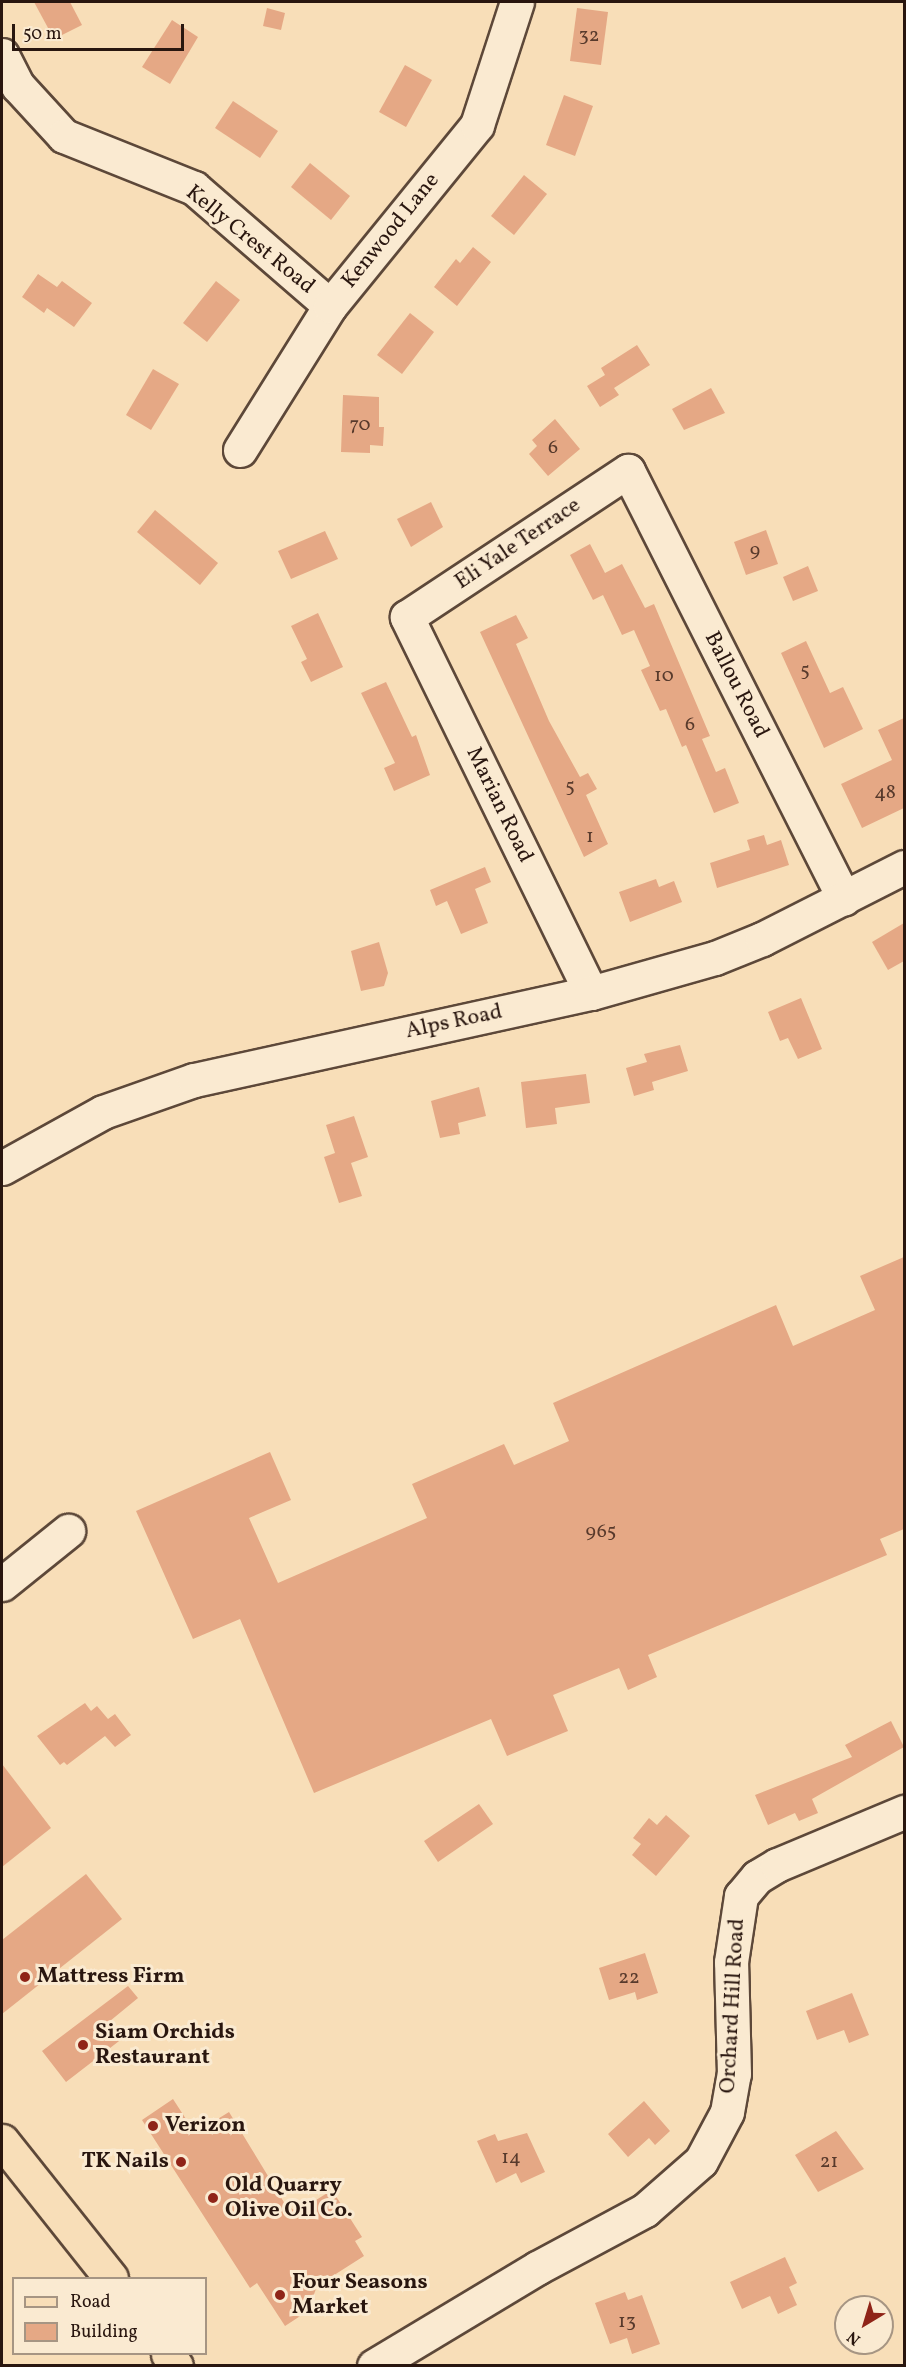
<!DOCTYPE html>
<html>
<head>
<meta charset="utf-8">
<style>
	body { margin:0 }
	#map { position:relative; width:906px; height:2367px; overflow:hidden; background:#f8deb8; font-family:Vollkorn,serif }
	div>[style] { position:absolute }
	.building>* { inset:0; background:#e5a885 }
	.roads { filter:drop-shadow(2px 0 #5d4839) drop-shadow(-2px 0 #5d4839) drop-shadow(0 2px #5d4839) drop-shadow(0 -2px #5d4839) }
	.minor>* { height:33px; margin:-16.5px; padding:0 16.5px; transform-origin:16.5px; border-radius:16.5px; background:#faead1 }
	.major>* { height:33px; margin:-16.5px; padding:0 16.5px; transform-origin:16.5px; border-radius:16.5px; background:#f8deb8 }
	.dots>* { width:16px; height:16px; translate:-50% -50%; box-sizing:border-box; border:3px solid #faead1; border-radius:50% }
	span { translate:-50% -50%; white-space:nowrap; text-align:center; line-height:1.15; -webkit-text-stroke:6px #faead1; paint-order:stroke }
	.number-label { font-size:20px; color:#583a2c }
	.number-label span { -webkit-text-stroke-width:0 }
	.street-label { font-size:22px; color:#29160f }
	.poi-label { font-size:22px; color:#29160f; font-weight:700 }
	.left { translate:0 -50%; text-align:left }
	.right { translate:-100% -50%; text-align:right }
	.frame { position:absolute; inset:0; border:3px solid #29160f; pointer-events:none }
	.legend { position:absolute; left:12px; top:2277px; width:195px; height:78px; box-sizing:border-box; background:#faead1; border:2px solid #a69583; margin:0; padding:8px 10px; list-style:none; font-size:18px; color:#29160f }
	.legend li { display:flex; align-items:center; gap:12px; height:30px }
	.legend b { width:30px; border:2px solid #a69583 }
	.north { position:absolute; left:834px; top:2295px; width:60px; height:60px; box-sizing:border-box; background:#faead1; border:2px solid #a69583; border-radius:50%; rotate:218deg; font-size:16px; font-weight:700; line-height:24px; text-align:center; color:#29160f }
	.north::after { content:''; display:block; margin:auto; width:21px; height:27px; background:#8f2418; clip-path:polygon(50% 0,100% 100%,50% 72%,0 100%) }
	.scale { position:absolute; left:12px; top:24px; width:172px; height:27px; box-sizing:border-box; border:3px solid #29160f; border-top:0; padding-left:8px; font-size:18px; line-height:21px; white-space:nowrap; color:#29160f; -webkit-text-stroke:4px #faead1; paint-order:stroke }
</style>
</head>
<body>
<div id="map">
	<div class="building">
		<div style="clip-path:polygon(34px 2px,70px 2px,82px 25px,54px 39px)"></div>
		<div style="clip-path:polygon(267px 8px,285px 13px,281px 30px,263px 26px)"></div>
		<div style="clip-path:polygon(577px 8px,608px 12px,601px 65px,570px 61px)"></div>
		<div style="clip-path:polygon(172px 20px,198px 37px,170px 84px,142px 67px)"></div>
		<div style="clip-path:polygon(405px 65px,432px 80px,406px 127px,379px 112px)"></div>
		<div style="clip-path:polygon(564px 95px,593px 106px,575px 156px,546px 145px)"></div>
		<div style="clip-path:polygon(233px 101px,278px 131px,260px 158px,215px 128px)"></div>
		<div style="clip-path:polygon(310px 163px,350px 196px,331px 220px,291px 187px)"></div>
		<div style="clip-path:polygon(524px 175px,547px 194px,514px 235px,491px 216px)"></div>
		<div style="clip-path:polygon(473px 247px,491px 262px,457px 306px,434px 287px,456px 259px,460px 263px)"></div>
		<div style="clip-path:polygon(38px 274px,57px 287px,62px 281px,92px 303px,74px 327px,47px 308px,44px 313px,22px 297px)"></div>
		<div style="clip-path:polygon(216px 281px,240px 300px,207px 342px,183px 323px)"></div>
		<div style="clip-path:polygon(410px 313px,434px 332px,402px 374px,377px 355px)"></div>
		<div style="clip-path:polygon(637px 345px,650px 365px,614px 388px,619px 395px,600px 407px,587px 386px,605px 375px,601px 368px)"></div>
		<div style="clip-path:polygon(153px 369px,179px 384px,151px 430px,126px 415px)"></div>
		<div style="clip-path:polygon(711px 388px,725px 413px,684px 430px,672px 409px)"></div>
		<div style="clip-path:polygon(343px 395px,379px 397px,379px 427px,384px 427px,383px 446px,370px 445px,370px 453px,341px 452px)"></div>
		<div style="clip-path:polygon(555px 419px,580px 449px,548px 476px,529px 454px,537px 446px,532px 440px)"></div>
		<div style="clip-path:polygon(431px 502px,443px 527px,411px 547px,397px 519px)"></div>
		<div style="clip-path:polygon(155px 510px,218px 563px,200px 585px,137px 532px)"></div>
		<div style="clip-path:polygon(766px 530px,778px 564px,746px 575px,734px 542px)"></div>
		<div style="clip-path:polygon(325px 531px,338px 559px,291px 579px,278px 551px)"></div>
		<div style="clip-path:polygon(590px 544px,605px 573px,622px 564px,645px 608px,654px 604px,710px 736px,702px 739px,716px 772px,725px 768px,739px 803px,714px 813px,686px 745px,682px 747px,666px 709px,660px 711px,641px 670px,650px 666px,634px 630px,622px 635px,603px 595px,593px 600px,570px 555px)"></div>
		<div style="clip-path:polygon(808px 566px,818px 591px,793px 601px,783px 577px)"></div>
		<div style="clip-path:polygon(318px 613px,343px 667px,311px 682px,301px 662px,307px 659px,291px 626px)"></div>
		<div style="clip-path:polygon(516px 615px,528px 638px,516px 644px,549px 721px,580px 777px,588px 773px,597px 789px,586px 795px,608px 844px,584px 857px,480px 632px)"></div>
		<div style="clip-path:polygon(806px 641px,830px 693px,843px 687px,863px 729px,824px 748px,781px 653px)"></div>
		<div style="clip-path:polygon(386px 682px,412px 737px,416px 735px,430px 775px,394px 791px,384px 768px,395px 763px,361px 693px)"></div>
		<div style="clip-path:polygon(904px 718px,904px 808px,862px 828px,841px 784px,892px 760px,878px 730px)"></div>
		<div style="clip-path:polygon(764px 835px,767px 845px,781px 840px,789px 865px,717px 888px,710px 863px,750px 850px,747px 840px)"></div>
		<div style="clip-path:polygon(485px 867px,491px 882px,475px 889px,488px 923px,461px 934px,447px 901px,436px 906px,430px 890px)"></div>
		<div style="clip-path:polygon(656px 879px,659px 887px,674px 881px,682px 902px,630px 922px,619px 892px)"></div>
		<div style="clip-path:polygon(904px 923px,904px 961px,888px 970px,872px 942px)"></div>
		<div style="clip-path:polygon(379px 942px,388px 973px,384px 986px,361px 991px,351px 951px)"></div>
		<div style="clip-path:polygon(801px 998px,822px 1049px,798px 1059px,788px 1038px,780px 1041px,768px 1012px)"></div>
		<div style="clip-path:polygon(680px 1045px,688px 1071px,652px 1082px,654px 1090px,634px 1096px,626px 1068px,647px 1062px,644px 1054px)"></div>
		<div style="clip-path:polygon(586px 1074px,590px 1103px,555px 1108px,557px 1124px,526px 1128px,521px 1082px)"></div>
		<div style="clip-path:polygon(479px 1087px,486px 1116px,458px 1123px,460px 1134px,440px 1138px,431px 1101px)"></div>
		<div style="clip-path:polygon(354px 1116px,368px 1157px,351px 1163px,362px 1196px,339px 1203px,324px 1157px,335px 1153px,326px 1125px)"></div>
		<div style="clip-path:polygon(904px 1257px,904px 1529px,880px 1539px,887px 1555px,648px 1655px,657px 1677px,628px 1690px,619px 1668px,553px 1695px,568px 1731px,507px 1756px,491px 1719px,314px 1793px,240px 1619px,193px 1639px,136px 1511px,270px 1452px,291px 1500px,249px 1518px,278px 1583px,427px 1518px,412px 1484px,504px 1444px,514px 1465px,569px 1441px,553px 1403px,776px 1305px,793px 1346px,875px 1310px,860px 1276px)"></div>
		<div style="clip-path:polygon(85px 1703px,91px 1711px,97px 1706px,108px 1719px,115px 1714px,131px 1735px,115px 1747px,105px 1736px,67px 1765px,64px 1762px,60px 1765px,37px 1736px)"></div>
		<div style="clip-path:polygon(891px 1721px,904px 1747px,812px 1799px,818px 1813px,799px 1821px,795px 1813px,768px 1825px,755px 1795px,852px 1757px,845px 1745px)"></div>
		<div style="clip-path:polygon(2px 1764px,51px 1828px,2px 1867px)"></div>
		<div style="clip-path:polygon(479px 1804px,493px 1824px,438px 1862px,424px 1841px)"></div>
		<div style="clip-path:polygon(666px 1815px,690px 1836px,656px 1876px,632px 1855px,641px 1844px,633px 1838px,649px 1818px,657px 1825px)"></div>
		<div style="clip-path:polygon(86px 1874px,122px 1919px,2px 2014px,2px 1940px)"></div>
		<div style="clip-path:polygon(645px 1953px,658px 1993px,637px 2000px,635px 1992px,609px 2000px,599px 1968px)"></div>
		<div style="clip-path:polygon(128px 1986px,138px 1998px,110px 2021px,123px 2038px,66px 2082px,42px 2051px)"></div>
		<div style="clip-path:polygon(852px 1993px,869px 2035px,849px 2043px,844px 2030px,817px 2040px,806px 2011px)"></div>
		<div style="clip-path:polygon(173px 2099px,195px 2133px,229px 2112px,285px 2204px,297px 2212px,332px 2190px,362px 2237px,355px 2241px,364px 2256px,317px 2286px,308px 2311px,285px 2326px,257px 2283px,250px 2288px,142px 2120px)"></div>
		<div style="clip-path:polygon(644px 2101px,670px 2131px,655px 2145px,649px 2138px,628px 2157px,608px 2134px)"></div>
		<div style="clip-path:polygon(836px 2131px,864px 2169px,818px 2192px,795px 2155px)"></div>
		<div style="clip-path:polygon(527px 2133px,545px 2172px,521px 2183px,516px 2173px,496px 2183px,477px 2141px,495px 2134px,498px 2141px)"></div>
		<div style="clip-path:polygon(785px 2257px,797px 2283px,789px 2287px,797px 2305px,778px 2314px,770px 2296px,742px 2309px,730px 2282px)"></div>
		<div style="clip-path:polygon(625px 2292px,628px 2300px,642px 2295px,660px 2344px,632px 2354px,627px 2338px,610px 2344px,595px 2303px)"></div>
	</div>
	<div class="roads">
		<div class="minor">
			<div style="left:2px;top:55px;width:35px;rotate:63deg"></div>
			<div style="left:18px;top:86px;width:68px;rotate:47.4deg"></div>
			<div style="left:64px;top:136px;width:140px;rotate:21.8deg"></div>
			<div style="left:194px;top:188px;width:180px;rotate:40.9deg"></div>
			<div style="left:240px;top:450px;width:170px;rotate:-58deg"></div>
			<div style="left:330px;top:306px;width:233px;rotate:-50.9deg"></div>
			<div style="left:477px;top:125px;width:129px;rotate:-72deg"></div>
			<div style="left:591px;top:993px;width:419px;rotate:-116.1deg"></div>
			<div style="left:407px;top:617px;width:265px;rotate:-33.5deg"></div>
			<div style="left:628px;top:471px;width:479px;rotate:63.2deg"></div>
			<div style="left:2px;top:1168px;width:115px;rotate:-29deg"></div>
			<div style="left:103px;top:1112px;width:96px;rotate:-19.4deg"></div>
			<div style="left:194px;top:1080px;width:406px;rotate:-12.4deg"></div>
			<div style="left:591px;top:993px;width:129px;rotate:-15.8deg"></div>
			<div style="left:715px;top:958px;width:51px;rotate:-22deg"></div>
			<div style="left:762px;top:939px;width:159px;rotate:-26.9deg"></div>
			<div style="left:2px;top:1584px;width:85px;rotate:-38.8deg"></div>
			<div style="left:374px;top:2366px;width:190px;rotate:-31deg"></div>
			<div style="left:537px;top:2268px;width:123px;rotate:-28.2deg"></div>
			<div style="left:645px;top:2210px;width:74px;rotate:-41.2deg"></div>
			<div style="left:701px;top:2161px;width:55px;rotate:-62deg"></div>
			<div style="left:727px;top:2112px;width:39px;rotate:-80deg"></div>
			<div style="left:734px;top:2074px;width:112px;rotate:-91.5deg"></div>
			<div style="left:731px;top:1962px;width:67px;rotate:-81.4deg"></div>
			<div style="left:741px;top:1896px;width:25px;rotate:-50deg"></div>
			<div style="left:757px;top:1877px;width:23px;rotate:-31deg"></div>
			<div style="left:777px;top:1865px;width:138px;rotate:-22.7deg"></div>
		</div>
		<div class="major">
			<div style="left:2px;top:2141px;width:175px;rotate:51.5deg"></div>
			<div style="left:168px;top:2354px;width:14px;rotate:56deg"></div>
		</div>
	</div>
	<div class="dots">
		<div style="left:25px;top:1977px;background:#8f2418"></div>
		<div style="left:83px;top:2045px;background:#8f2418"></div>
		<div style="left:153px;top:2126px;background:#8f2418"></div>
		<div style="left:181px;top:2162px;background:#8f2418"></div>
		<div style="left:213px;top:2198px;background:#8f2418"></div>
		<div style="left:280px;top:2295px;background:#8f2418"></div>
	</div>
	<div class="number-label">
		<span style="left:589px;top:36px">32</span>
		<span style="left:360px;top:425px">70</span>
		<span style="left:553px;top:448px">6</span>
		<span style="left:755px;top:551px">9</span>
		<span style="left:805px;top:671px">5</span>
		<span style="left:664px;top:676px">10</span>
		<span style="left:690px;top:725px">6</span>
		<span style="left:570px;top:787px">5</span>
		<span style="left:885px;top:793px">48</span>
		<span style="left:590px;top:837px">1</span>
		<span style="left:601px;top:1532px">965</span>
		<span style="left:629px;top:1978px">22</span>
		<span style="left:511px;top:2158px">14</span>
		<span style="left:829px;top:2162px">21</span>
		<span style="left:627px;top:2322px">13</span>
	</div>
	<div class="street-label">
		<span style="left:391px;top:231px;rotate:-51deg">Kenwood Lane</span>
		<span style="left:250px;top:240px;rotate:39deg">Kelly Crest Road</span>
		<span style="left:518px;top:544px;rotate:-34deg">Eli Yale Terrace</span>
		<span style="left:736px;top:685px;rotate:63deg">Ballou Road</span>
		<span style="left:499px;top:805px;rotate:64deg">Marian Road</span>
		<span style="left:454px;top:1022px;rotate:-12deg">Alps Road</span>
		<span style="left:733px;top:2006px;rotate:-87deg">Orchard Hill Road</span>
	</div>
	<div class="poi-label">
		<span class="left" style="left:37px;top:1977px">Mattress Firm</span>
		<span class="left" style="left:95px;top:2045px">Siam Orchids<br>Restaurant</span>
		<span class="left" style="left:165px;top:2126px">Verizon</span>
		<span class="right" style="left:169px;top:2162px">TK Nails</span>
		<span class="left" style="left:225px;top:2198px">Old Quarry<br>Olive Oil Co.</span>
		<span class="left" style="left:292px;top:2295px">Four Seasons<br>Market</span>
	</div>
	<div class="frame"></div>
	<ul class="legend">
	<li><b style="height:8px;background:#f8deb8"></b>Road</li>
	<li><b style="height:16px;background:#e5a885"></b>Building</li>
	</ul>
	<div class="north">N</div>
	<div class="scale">50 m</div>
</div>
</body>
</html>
